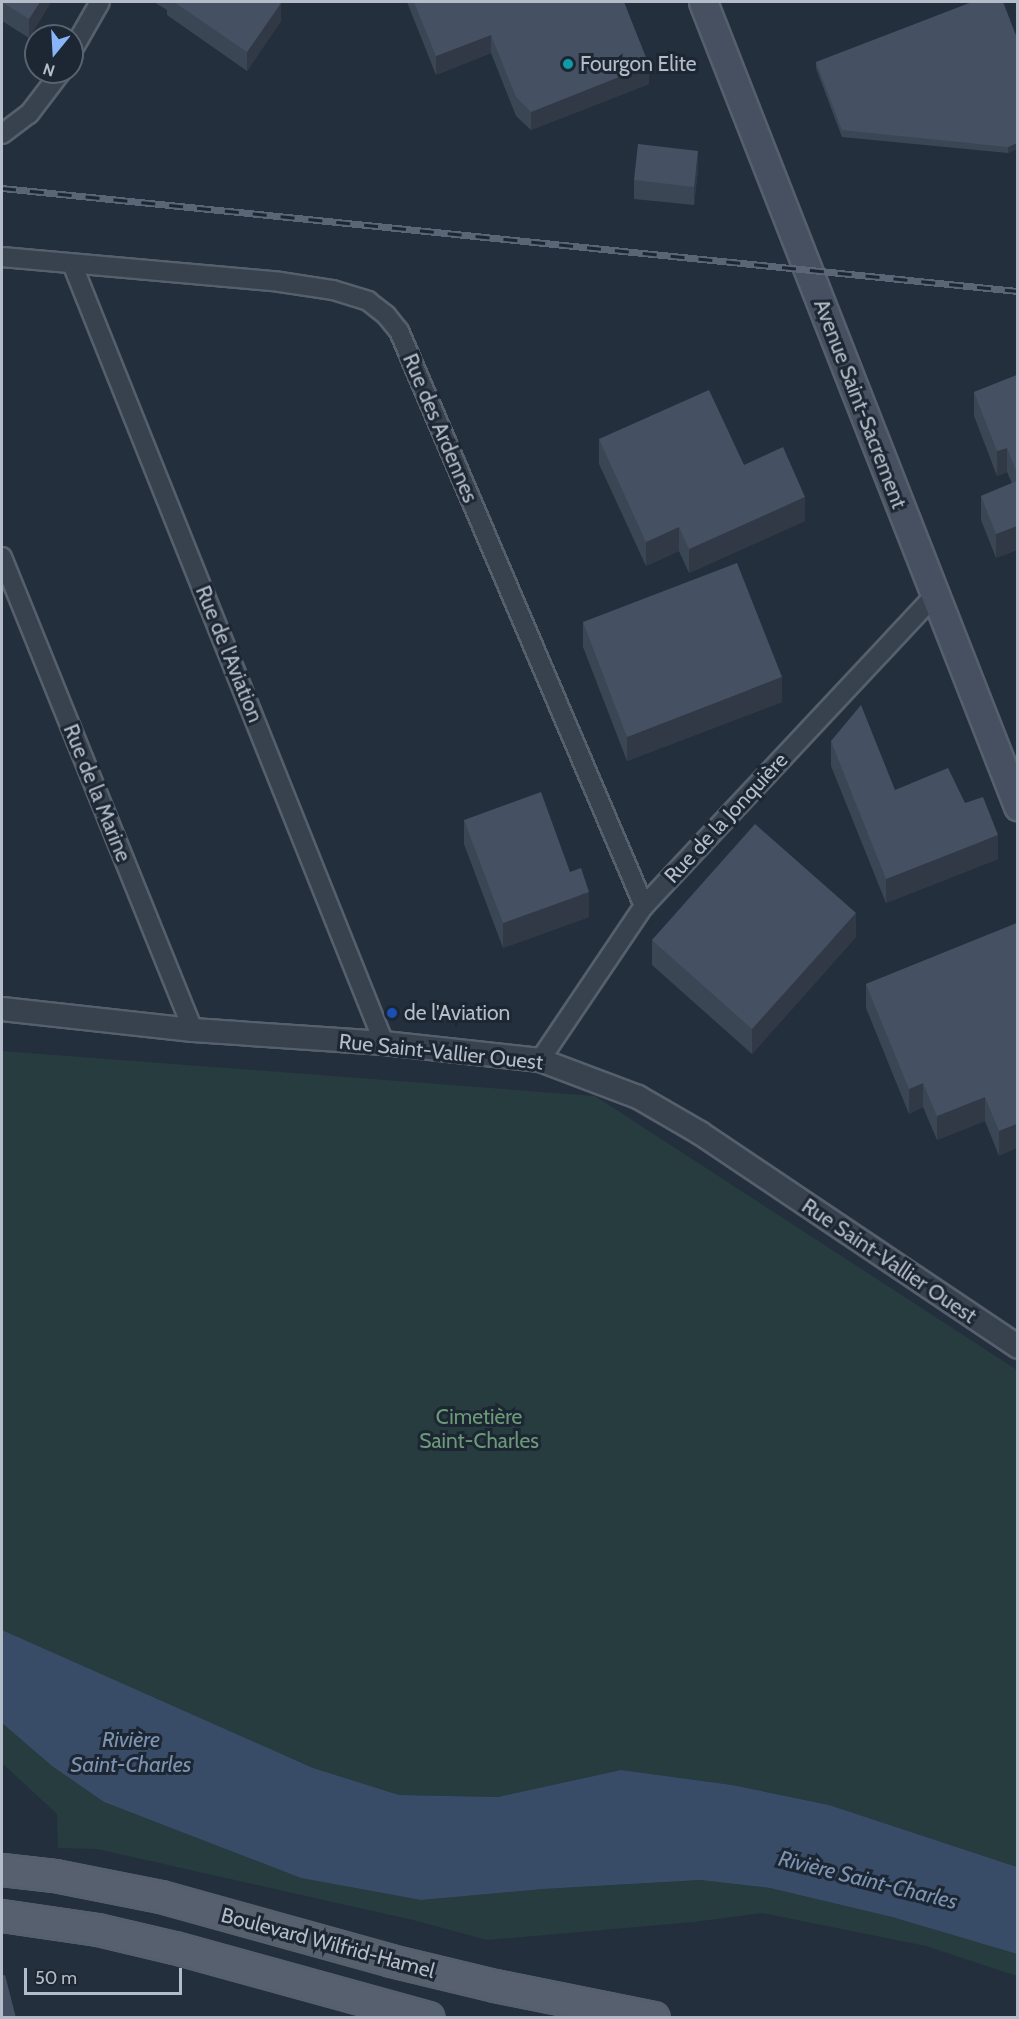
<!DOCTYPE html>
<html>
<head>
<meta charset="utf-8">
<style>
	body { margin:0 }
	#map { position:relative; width:1019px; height:2019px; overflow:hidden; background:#242f3e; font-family:Cabin,sans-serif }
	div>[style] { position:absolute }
	.green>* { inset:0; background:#263c3f }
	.water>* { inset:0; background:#394c67 }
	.roads { filter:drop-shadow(2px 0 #565f6c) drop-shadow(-2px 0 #565f6c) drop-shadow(0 2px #565f6c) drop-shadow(0 -2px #565f6c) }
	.minor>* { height:18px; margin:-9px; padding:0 9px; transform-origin:9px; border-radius:9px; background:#38414e }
	.tertiary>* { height:22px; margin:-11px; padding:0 11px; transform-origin:11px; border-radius:11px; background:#38414e }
	.secondary>* { height:27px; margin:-13.5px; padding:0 13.5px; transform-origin:13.5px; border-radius:13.5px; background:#465061 }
	.primary>* { height:30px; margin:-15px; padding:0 15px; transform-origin:15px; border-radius:15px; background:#56606e }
	.rail>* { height:7px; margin-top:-3.5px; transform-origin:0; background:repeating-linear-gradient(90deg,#1d2633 0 14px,#5a6575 0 28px); box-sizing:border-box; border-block:2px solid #5a6575 }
	.wall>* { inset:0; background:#3b4654 }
	.shaded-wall>* { inset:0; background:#303945 }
	.building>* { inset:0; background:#455162 }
	.dots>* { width:16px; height:16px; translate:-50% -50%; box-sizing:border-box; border:3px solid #1d2633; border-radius:50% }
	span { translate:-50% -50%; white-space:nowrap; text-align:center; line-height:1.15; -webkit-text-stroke:6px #1d2633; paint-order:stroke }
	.poi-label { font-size:21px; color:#b4bcc9 }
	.left { translate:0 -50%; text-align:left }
	.street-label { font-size:21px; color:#b4bcc9 }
	.park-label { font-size:21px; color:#6b9a76 }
	.water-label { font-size:22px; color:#7c92b1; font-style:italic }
	.frame { position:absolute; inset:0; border:3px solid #b4bcc9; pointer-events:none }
	.north { position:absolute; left:24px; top:24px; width:60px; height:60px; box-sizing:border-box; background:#1d2633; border:2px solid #59626f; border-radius:50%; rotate:198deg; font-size:16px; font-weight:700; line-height:24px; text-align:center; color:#b4bcc9 }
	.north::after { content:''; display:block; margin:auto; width:21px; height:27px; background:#8ab4f8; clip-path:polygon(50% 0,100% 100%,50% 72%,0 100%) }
	.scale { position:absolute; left:24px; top:1968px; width:158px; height:27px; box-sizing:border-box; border:3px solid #b4bcc9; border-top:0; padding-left:8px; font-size:18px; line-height:21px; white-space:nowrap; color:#b4bcc9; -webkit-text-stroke:4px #1d2633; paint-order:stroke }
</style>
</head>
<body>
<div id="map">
	<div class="green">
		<div style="clip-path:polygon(2px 1051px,595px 1096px,1017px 1370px,1017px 1867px,829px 1805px,732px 1785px,621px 1770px,498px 1797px,399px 1795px,313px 1768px,2px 1630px)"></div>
		<div style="clip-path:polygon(2px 1723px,52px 1766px,104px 1802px,301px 1878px,421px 1900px,543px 1889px,700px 1880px,770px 1888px,892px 1917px,1017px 1954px,1017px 1976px,926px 1946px,762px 1913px,694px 1922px,487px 1940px,417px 1921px,97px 1849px,58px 1848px,57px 1814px,2px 1763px)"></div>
	</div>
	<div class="water">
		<div style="clip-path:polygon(2px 1630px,313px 1768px,399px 1795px,498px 1797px,621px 1770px,732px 1785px,829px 1805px,1017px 1867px,1017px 1954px,892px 1917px,770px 1888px,700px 1880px,543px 1889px,421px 1900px,301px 1878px,104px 1802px,52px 1766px,2px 1723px)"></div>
	</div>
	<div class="roads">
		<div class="minor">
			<div style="left:72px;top:51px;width:56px;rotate:-60.3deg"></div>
			<div style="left:2px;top:134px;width:34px;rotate:-37deg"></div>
			<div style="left:29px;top:114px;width:53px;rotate:-52.7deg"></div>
			<div style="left:2px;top:257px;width:279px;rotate:5.1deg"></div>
			<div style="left:280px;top:282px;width:54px;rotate:8.6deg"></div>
			<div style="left:333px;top:290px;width:37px;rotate:17deg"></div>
			<div style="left:368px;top:301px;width:23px;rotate:38deg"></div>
			<div style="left:386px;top:315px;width:21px;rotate:51deg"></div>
			<div style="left:399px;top:331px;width:625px;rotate:66.92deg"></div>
			<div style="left:73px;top:266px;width:837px;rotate:68.19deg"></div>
			<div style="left:2px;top:557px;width:510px;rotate:68.01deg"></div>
			<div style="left:540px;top:1060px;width:186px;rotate:-56deg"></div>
			<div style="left:644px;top:906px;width:426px;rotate:-46.9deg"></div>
		</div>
		<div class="tertiary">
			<div style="left:2px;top:1009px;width:192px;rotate:6.3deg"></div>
			<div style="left:193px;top:1030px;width:191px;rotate:3.9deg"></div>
			<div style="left:384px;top:1043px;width:157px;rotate:6.2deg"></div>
			<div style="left:540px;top:1060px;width:105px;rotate:20.7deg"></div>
			<div style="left:638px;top:1097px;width:72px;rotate:30.1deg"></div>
			<div style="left:700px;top:1133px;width:383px;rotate:33.9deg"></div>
		</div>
		<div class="secondary">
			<div style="left:703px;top:2px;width:864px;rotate:68.61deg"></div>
		</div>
		<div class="primary">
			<div style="left:2px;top:1870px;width:53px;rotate:6.5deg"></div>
			<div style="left:55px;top:1876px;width:108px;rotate:11.2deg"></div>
			<div style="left:161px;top:1897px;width:239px;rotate:15.5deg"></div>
			<div style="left:391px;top:1961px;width:107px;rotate:13.5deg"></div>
			<div style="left:495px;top:1986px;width:162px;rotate:11.4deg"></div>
			<div style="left:2px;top:1916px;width:97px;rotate:8.3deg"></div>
			<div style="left:98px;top:1930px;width:79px;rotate:13.2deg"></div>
			<div style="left:175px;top:1948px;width:263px;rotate:15.4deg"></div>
		</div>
	</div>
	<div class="rail">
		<div style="left:2px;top:188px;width:1021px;rotate:5.79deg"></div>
	</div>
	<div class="wall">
		<div style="clip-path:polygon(2px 2px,51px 2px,29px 38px,2px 21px)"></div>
		<div style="clip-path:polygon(154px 2px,279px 2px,281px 21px,247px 71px,167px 15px,167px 10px)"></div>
		<div style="clip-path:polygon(407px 2px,624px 2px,649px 84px,531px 130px,516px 116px,491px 53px,436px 75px)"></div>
		<div style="clip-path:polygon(1017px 38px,1017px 149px,1008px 153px,842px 137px,816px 68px,816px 62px)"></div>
		<div style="clip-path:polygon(698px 169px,694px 205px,634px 199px,634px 180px)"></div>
		<div style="clip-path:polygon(1017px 375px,1017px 550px,996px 558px,981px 520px,981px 496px,1012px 483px,1007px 472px,997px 476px,974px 416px,974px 392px)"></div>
		<div style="clip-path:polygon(599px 439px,744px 465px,805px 521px,689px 573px,679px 551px,646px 566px,599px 464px)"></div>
		<div style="clip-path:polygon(583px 622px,782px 702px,627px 761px,583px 647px)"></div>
		<div style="clip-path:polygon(831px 741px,895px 790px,965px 803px,998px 859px,886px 903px,831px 766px)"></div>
		<div style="clip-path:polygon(464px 820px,570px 872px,589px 917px,503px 948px,464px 844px)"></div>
		<div style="clip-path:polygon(1017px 923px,999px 1156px,985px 1121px,937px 1140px,923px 1107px,909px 1114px,866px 1008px,866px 984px)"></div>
		<div style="clip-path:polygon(856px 937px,752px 1054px,652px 965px,652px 940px)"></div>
	</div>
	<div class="shaded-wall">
		<div style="clip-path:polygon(40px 2px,51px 2px,29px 38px,29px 19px)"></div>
		<div style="clip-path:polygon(281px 3px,281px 21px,247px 71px,247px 52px)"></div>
		<div style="clip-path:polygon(491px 35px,491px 53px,436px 75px,436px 56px)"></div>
		<div style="clip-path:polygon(649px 65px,649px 84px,531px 130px,531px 112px)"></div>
		<div style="clip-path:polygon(1017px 143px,1017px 149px,1008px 153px,1008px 147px)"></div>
		<div style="clip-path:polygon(698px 151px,698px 169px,694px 205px,694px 187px)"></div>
		<div style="clip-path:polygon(1007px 448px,1007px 472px,997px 476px,997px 451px)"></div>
		<div style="clip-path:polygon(805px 497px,805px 521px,689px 573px,689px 549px)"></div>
		<div style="clip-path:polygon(1017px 526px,1017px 550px,996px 558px,996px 534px)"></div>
		<div style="clip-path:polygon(679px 527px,679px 551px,646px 566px,646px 542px)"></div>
		<div style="clip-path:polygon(782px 677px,782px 702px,627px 761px,627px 737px)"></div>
		<div style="clip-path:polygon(998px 835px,998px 859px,886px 903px,886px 879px)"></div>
		<div style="clip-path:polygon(589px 892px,589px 917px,503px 948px,503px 923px)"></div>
		<div style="clip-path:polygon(856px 913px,856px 937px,752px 1054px,752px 1029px)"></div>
		<div style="clip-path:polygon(923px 1083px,923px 1107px,909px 1114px,909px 1089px)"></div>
		<div style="clip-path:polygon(985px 1097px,985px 1121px,937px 1140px,937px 1116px)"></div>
		<div style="clip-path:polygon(1017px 1124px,1017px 1148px,999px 1156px,999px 1131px)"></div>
	</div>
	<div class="building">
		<div style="clip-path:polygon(2px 2px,40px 2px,29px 19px)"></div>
		<div style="clip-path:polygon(174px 2px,279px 2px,281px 3px,247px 52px)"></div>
		<div style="clip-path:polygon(414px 2px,624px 2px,649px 65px,531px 112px,516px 97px,491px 35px,436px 56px)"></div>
		<div style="clip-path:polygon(972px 2px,1003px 2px,1017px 38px,1017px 143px,1008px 147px,842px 130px,816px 62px)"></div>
		<div style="clip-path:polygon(638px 144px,698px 151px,694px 187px,634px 180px)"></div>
		<div style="clip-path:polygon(1017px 375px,1017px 473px,1007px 448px,997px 451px,974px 392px)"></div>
		<div style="clip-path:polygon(709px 390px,744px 465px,783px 447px,805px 497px,689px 549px,679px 527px,646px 542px,599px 439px)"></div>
		<div style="clip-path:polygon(1017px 481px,1017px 526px,996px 534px,981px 496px)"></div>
		<div style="clip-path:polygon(737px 563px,782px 677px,627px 737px,583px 622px)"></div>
		<div style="clip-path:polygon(861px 705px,895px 790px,948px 768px,965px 803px,983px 797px,998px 835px,886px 879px,831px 741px)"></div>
		<div style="clip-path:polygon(541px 792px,570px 872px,581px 868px,589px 892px,503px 923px,464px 820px)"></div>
		<div style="clip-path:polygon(755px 824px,856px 913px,752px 1029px,652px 940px)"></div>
		<div style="clip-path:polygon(1017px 923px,1017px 1124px,999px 1131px,985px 1097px,937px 1116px,923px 1083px,909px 1089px,866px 984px)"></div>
		<div style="clip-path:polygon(5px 1975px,16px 2018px,2px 2018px,2px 1976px)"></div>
	</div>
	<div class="dots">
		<div style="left:568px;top:64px;background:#0f9aa8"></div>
		<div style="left:392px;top:1013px;background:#1a4fb4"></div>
	</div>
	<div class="poi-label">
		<span class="left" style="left:580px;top:64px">Fourgon Elite</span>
		<span class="left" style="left:404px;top:1013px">de l'Aviation</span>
	</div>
	<div class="street-label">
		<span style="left:860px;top:404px;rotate:69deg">Avenue Saint-Sacrement</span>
		<span style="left:440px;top:428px;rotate:67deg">Rue des Ardennes</span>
		<span style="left:229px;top:654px;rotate:68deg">Rue de l'Aviation</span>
		<span style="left:97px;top:793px;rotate:68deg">Rue de la Marine</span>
		<span style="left:726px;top:818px;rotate:-47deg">Rue de la Jonquière</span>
		<span style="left:441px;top:1052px;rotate:6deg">Rue Saint-Vallier Ouest</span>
		<span style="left:889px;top:1261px;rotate:34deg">Rue Saint-Vallier Ouest</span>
		<span style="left:328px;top:1943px;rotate:15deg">Boulevard Wilfrid-Hamel</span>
	</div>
	<div class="park-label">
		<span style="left:479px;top:1429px">Cimetière<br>Saint-Charles</span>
	</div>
	<div class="water-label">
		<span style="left:131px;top:1752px">Rivière<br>Saint-Charles</span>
		<span style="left:868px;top:1880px;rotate:14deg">Rivière Saint-Charles</span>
	</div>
	<div class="frame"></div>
	<div class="north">N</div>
	<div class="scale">50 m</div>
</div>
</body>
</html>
